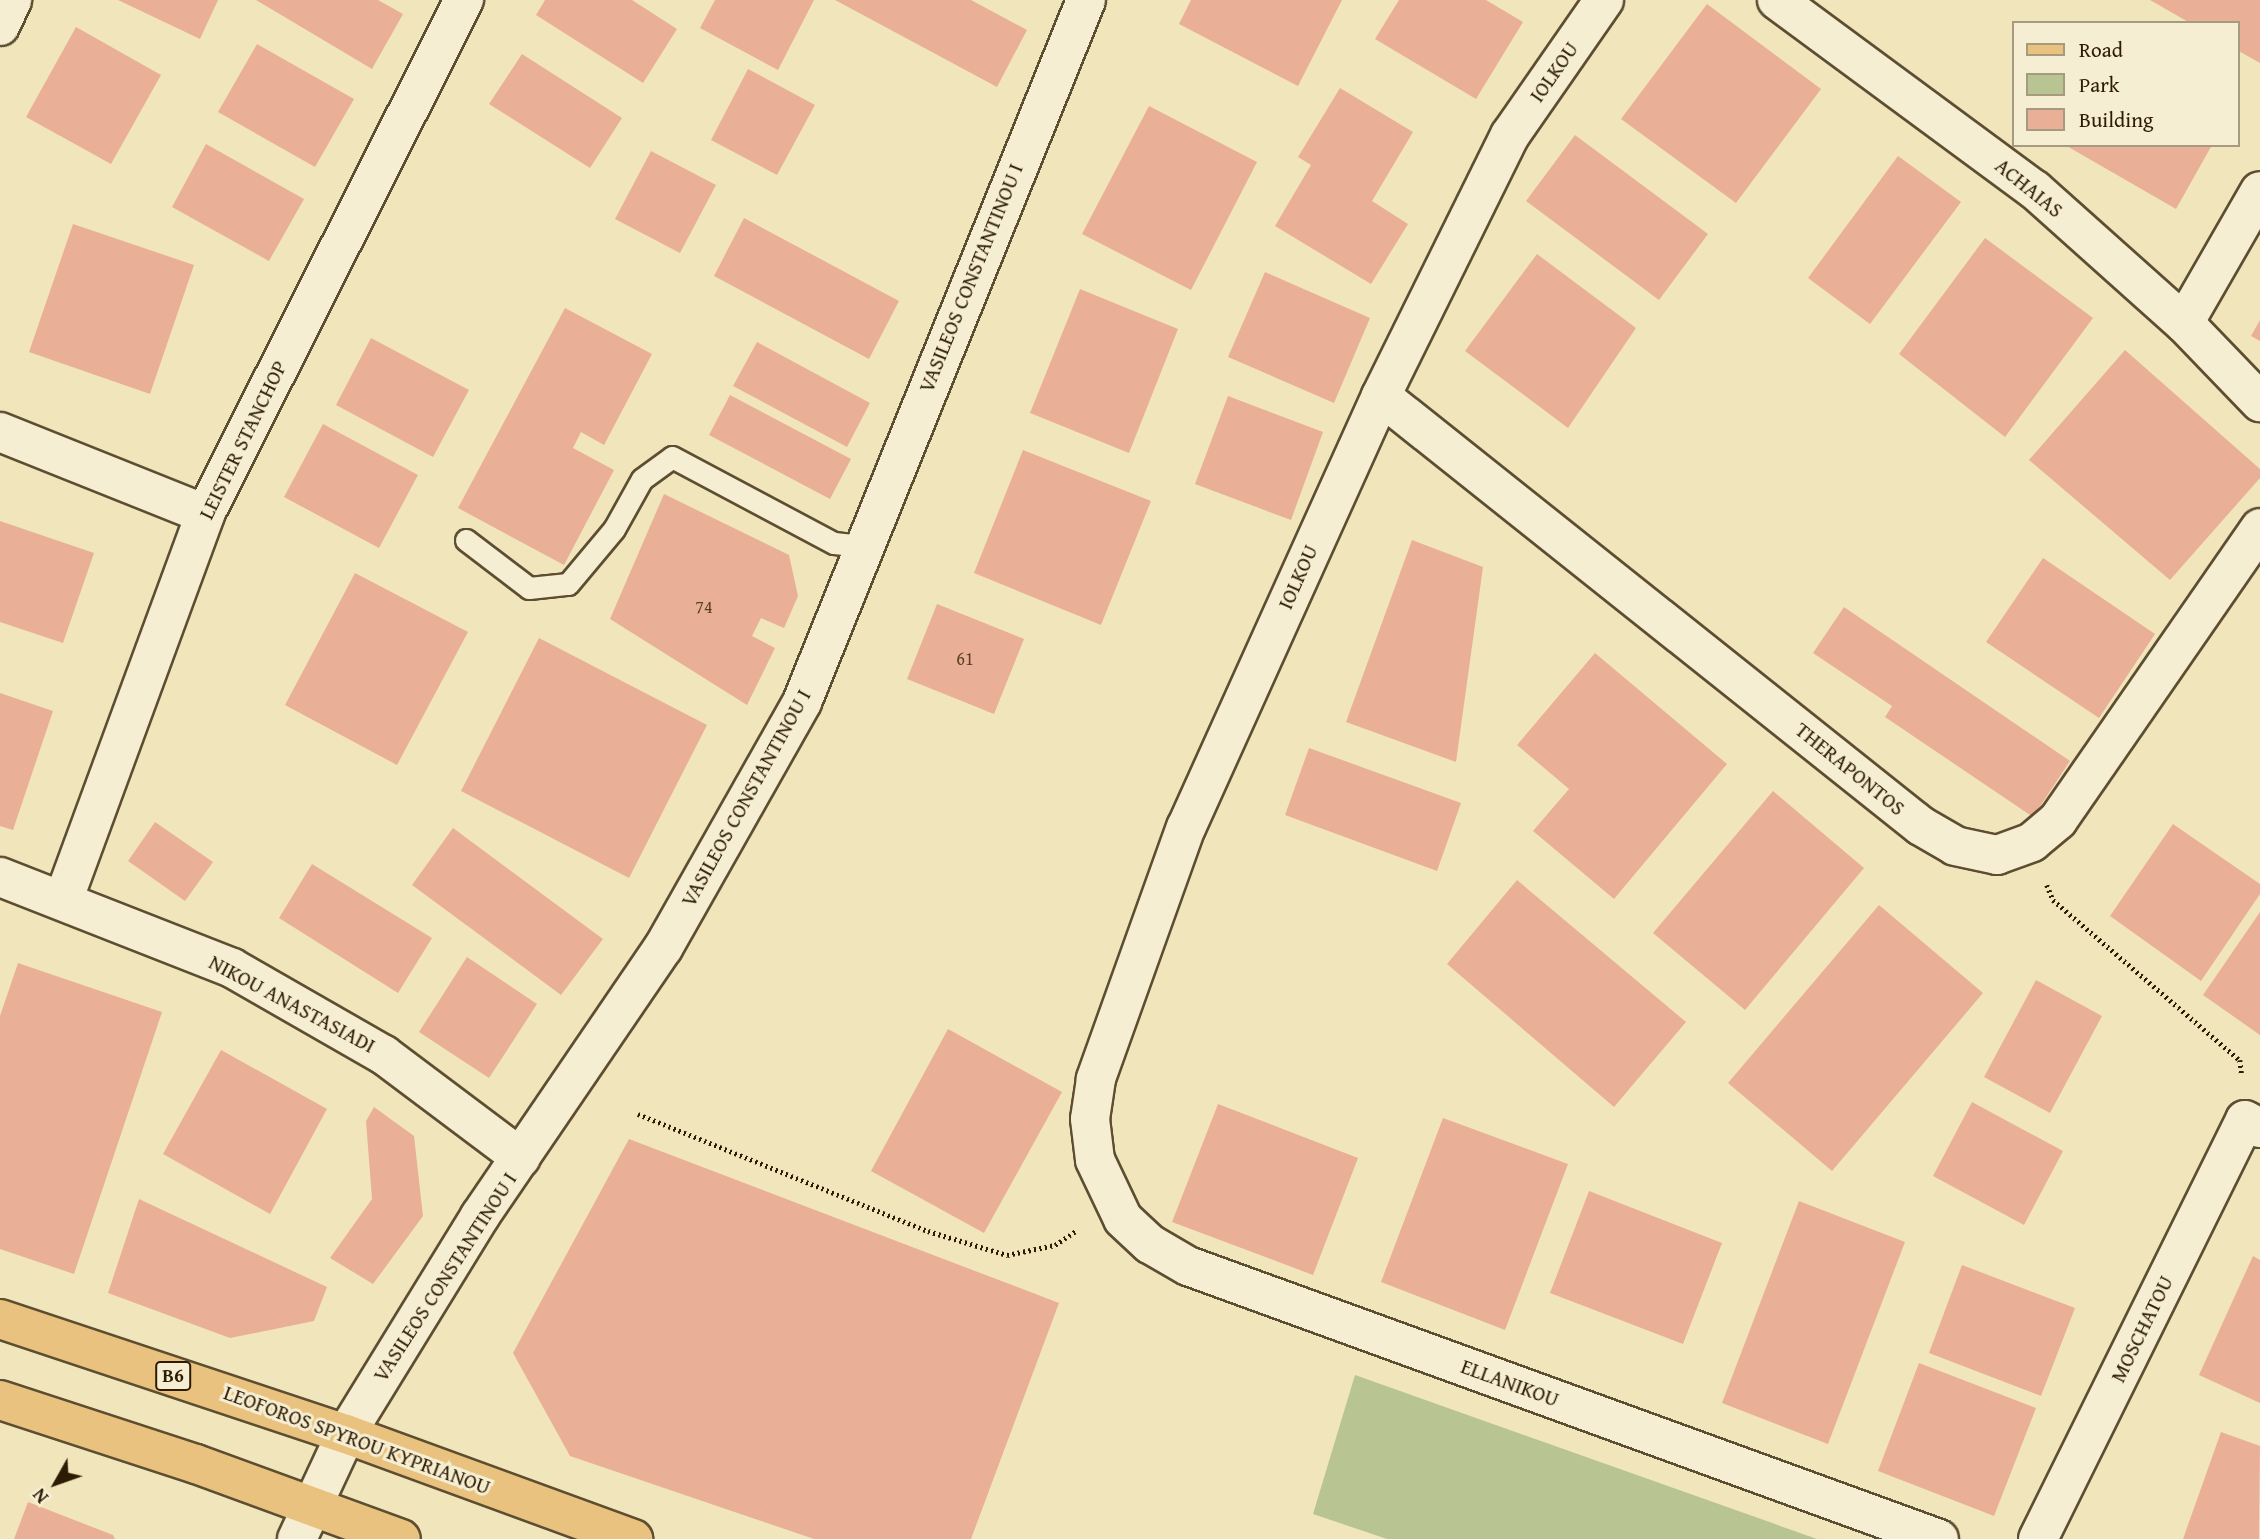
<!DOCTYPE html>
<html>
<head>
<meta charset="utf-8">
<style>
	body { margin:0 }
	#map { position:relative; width:2260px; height:1539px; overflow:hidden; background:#f1e5bc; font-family:"Gentium Book Plus",serif }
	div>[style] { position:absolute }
	.green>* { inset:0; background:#b8c592 }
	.building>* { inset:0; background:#eab097 }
	.path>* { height:4.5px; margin-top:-2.25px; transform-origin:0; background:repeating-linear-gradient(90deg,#2d1c03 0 2px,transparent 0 5.5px) }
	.roads { filter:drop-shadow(2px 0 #5e4e31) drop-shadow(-2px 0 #5e4e31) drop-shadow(0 2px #5e4e31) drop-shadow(0 -2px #5e4e31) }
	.lane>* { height:21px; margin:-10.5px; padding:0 10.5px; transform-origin:10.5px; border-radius:10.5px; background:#f6eed3 }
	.street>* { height:38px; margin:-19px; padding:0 19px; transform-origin:19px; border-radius:19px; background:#f6eed3 }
	.secondary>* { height:38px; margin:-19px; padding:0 19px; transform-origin:19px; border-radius:19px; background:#f6eed3 }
	.primary>* { height:38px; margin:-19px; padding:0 19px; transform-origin:19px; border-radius:19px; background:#e8c27e }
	span { translate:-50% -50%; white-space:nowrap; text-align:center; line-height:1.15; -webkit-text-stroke:6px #f6eed3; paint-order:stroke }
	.number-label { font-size:18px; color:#5c4128 }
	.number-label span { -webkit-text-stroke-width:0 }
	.shield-label span { padding:2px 5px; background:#f6eed3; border:2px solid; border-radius:5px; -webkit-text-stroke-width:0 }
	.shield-label { font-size:19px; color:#2d1c03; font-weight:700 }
	.street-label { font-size:21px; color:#2d1c03 }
	.legend { position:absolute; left:2012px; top:21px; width:228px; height:126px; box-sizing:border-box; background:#f6eed3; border:2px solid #a69a80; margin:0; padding:9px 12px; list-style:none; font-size:21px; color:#2d1c03 }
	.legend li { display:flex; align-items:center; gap:14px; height:35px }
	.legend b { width:35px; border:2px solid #a69a80 }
	.north { position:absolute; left:21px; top:1448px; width:70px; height:70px; -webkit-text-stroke:5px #f6eed3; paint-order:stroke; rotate:230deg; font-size:19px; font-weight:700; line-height:28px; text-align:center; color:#2d1c03 }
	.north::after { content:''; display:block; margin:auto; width:24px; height:32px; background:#2d1c03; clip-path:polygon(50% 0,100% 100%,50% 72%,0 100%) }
</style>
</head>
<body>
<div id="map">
	<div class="green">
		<div style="clip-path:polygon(1355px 1375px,1817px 1539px,1387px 1539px,1313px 1514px)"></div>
	</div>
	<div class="building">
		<div style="clip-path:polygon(118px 0,218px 0,200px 39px)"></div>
		<div style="clip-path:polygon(256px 0,378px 0,403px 14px,372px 69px)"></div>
		<div style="clip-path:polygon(545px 0,632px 0,677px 29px,643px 83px,536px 15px)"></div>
		<div style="clip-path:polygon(715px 0,814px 0,778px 70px,700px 28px)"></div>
		<div style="clip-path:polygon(835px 0,971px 0,1027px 30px,997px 87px)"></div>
		<div style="clip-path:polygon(1191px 0,1342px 0,1298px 86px,1179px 24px)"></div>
		<div style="clip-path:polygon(1399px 0,1486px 0,1523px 22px,1476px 99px,1375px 39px)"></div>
		<div style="clip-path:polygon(2150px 0,2260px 0,2260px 63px,2237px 50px,2237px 23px,2190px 23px)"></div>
		<div style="clip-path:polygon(1707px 4px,1821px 89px,1736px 203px,1621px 119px)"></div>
		<div style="clip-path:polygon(76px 27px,161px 75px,111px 164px,26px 117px)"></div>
		<div style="clip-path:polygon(257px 44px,354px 99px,315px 167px,218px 112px)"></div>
		<div style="clip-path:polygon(522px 54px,622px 118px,590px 168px,489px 104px)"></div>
		<div style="clip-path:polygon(748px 69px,815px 105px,777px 175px,711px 140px)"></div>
		<div style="clip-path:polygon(1340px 88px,1413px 132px,1372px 201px,1408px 224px,1371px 284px,1275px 226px,1311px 165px,1298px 157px)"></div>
		<div style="clip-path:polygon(1149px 106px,1257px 162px,1191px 290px,1082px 234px)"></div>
		<div style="clip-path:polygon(1575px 135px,1708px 234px,1659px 300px,1526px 201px)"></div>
		<div style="clip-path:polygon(206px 144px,304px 199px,269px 261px,172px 207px)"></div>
		<div style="clip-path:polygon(2065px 145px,2212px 145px,2176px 209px)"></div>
		<div style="clip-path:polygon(651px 151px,716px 185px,680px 253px,615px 219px)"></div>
		<div style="clip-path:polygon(1898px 156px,1961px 202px,1870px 324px,1808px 278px)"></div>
		<div style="clip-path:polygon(744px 218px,899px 301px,869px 359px,714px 276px)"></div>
		<div style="clip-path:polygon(73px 224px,194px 265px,150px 394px,29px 352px)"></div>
		<div style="clip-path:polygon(1985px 238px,2093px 318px,2005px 437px,1899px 354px)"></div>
		<div style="clip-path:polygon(1537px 254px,1636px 328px,1568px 428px,1465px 351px)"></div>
		<div style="clip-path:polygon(1265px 272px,1370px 318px,1334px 403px,1228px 357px)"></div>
		<div style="clip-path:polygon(1080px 289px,1178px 329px,1129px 453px,1030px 413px)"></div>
		<div style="clip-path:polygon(565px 308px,652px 354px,604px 445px,581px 432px,573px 448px,614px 470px,564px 565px,458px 508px)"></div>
		<div style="clip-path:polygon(2260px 320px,2260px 341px,2251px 336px)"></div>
		<div style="clip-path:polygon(371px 338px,469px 390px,433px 457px,336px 405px)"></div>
		<div style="clip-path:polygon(757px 342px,870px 403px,847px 447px,733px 386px)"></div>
		<div style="clip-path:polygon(2125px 350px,2260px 469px,2260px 478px,2170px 580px,2029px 460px)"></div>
		<div style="clip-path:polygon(730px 395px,851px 459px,830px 499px,709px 435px)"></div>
		<div style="clip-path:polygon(1228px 396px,1323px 432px,1291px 520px,1195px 484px)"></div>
		<div style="clip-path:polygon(323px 424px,418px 475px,379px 548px,284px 497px)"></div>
		<div style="clip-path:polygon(1023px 450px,1151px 501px,1101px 625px,974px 573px)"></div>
		<div style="clip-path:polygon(664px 494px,789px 555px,798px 596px,784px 628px,761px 618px,752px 636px,775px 648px,747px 705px,610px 619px)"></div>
		<div style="clip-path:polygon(0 521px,94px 553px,63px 643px,0 622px)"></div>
		<div style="clip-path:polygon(1412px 540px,1483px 567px,1456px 762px,1346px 722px)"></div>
		<div style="clip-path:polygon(2043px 558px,2155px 634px,2099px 718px,1986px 642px)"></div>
		<div style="clip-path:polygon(355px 573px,468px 632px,397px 765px,285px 705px)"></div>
		<div style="clip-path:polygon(937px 604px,1024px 639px,994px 714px,907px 679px)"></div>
		<div style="clip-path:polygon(1844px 607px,2070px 761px,2033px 817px,1885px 717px,1892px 706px,1813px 653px)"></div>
		<div style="clip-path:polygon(539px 638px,707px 725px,629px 878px,461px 791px)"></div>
		<div style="clip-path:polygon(1595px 653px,1727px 764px,1614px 899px,1533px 831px,1569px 789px,1517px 745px)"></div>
		<div style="clip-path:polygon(0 693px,53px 711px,13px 830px,0 826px)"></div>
		<div style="clip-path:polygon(1309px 748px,1461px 803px,1437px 871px,1285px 815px)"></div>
		<div style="clip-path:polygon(1773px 791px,1864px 868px,1745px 1010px,1653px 933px)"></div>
		<div style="clip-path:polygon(155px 822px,213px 862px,185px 901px,128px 861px)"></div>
		<div style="clip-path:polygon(2173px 824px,2260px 884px,2260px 894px,2201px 981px,2110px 916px)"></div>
		<div style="clip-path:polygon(453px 828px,603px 939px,561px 995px,412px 885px)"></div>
		<div style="clip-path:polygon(312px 864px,432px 938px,398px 993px,279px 918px)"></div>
		<div style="clip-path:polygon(1517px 880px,1686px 1022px,1614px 1107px,1447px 964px)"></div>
		<div style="clip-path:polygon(1879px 905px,1983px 993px,1832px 1171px,1728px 1083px)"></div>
		<div style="clip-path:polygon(2260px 912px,2260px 1035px,2203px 995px)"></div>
		<div style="clip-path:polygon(467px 957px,537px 1004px,489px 1078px,419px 1032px)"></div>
		<div style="clip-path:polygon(18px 963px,162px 1012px,74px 1274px,0 1249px,0 1016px)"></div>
		<div style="clip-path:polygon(2036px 980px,2102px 1016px,2050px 1113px,1984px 1077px)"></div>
		<div style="clip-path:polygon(948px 1029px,1062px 1092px,984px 1233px,871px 1171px)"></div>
		<div style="clip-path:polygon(221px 1050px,327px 1109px,270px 1214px,163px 1154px)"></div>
		<div style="clip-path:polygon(1972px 1102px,2063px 1151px,2024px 1225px,1933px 1176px)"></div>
		<div style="clip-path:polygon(1218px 1104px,1358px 1158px,1313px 1275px,1172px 1222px)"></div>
		<div style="clip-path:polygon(374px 1107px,414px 1136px,423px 1216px,373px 1284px,330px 1258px,372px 1199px,366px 1121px)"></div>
		<div style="clip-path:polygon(1443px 1118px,1568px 1164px,1505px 1330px,1381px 1282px)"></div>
		<div style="clip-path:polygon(629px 1139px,1059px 1303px,971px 1539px,814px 1539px,570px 1456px,513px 1353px)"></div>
		<div style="clip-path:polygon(1589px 1191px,1722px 1243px,1683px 1344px,1550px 1293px)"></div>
		<div style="clip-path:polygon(139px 1199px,327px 1287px,314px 1321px,230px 1338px,108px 1293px)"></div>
		<div style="clip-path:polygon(1799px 1201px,1905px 1242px,1828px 1444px,1722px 1403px)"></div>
		<div style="clip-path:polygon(2253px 1256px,2260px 1260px,2260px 1403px,2199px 1375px)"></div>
		<div style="clip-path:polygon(1962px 1265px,2075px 1308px,2041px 1396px,1929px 1353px)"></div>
		<div style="clip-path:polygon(1919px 1363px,2036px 1408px,1994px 1516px,1878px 1471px)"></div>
		<div style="clip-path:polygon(2221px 1432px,2260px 1446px,2259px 1539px,2183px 1539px)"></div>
		<div style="clip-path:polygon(28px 1502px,113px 1535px,115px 1539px,14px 1539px)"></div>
	</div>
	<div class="path">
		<div style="left:2047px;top:885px;width:16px;rotate:68deg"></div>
		<div style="left:2053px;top:900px;width:246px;rotate:40.6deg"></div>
		<div style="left:2240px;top:1060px;width:16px;rotate:83deg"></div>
		<div style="left:638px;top:1114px;width:313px;rotate:22deg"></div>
		<div style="left:928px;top:1231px;width:83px;rotate:16.9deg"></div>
		<div style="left:1007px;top:1255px;width:49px;rotate:-11.8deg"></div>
		<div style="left:1055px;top:1245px;width:25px;rotate:-34deg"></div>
	</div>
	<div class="roads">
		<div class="lane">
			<div style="left:466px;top:540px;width:79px;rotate:37.3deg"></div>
			<div style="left:529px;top:588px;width:39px;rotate:-6deg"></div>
			<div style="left:568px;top:584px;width:72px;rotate:-50.1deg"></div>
			<div style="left:614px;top:529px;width:57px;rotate:-60.8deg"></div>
			<div style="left:642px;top:479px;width:37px;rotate:-36deg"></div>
			<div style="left:672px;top:457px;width:183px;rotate:28deg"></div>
			<div style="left:834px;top:543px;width:30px;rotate:6deg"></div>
		</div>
		<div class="street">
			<div style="left:1604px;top:0;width:165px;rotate:124.8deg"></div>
			<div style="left:1510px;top:135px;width:291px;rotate:116.3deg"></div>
			<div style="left:1381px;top:396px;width:473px;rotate:114.3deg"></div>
			<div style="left:1186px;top:827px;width:268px;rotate:109.7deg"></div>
			<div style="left:1096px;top:1079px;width:40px;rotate:98.5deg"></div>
			<div style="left:1090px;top:1119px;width:41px;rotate:83deg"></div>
			<div style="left:1095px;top:1160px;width:65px;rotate:64.6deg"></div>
			<div style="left:1123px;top:1219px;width:37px;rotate:43deg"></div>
			<div style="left:1150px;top:1244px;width:44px;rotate:30.1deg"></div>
			<div style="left:1188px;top:1266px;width:799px;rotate:19.98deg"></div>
			<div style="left:1777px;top:0;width:320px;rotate:36.4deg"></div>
			<div style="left:2035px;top:190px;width:200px;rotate:41.8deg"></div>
			<div style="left:2184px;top:323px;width:110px;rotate:46.1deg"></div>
			<div style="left:0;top:26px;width:29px;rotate:-65deg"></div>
			<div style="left:2184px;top:323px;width:152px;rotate:-60.1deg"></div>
			<div style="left:1381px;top:396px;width:690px;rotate:38.53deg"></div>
			<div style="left:1921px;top:826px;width:39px;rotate:30deg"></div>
			<div style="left:1955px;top:846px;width:43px;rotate:12.1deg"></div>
			<div style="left:1997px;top:855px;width:37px;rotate:-20deg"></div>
			<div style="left:2032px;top:842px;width:34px;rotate:-40deg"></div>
			<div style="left:2058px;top:820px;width:355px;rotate:-55.3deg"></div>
			<div style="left:0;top:432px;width:221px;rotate:21.8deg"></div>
			<div style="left:0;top:877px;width:249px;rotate:21.4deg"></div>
			<div style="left:232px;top:968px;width:175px;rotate:29.8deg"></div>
			<div style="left:384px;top:1055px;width:171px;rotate:36.9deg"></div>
			<div style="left:64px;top:898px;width:409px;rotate:-69.8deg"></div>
			<div style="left:205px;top:514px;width:576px;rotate:-63.26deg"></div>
			<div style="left:2038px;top:1539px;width:467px;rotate:-63.7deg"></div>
			<div style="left:2245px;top:1120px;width:17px;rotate:28deg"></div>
		</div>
		<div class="secondary">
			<div style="left:297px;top:1539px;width:116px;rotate:-65deg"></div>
			<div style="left:346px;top:1434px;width:256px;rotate:-58.4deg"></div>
			<div style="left:480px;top:1216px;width:325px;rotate:-55.7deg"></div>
			<div style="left:663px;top:948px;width:283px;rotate:-60.5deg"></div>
			<div style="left:802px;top:702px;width:757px;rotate:-67.97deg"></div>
		</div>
		<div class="primary">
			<div style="left:0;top:1319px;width:365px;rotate:18.4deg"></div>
			<div style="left:346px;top:1434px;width:306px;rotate:20.1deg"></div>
			<div style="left:0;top:1400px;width:206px;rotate:18.1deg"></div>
			<div style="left:196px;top:1464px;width:218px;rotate:20.1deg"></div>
		</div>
	</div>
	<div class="number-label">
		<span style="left:704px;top:607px">74</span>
		<span style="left:965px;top:659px">61</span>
	</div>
	<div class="shield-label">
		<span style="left:173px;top:1376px">B6</span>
	</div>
	<div class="street-label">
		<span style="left:1554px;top:72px;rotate:-55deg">IOLKOU</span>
		<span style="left:2029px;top:188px;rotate:39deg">ACHAIAS</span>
		<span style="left:971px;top:278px;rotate:-68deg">VASILEOS CONSTANTINOU I</span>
		<span style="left:243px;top:440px;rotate:-64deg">LEISTER STANCHOP</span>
		<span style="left:1298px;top:577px;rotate:-66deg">IOLKOU</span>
		<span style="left:1850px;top:769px;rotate:39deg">THERAPONTOS</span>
		<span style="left:746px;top:798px;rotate:-61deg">VASILEOS CONSTANTINOU I</span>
		<span style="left:292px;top:1004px;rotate:28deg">NIKOU ANASTASIADI</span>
		<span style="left:445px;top:1277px;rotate:-57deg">VASILEOS CONSTANTINOU I</span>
		<span style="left:2142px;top:1329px;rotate:-64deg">MOSCHATOU</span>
		<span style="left:1510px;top:1383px;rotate:20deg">ELLANIKOU</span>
		<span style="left:357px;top:1440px;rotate:20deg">LEOFOROS SPYROU KYPRIANOU</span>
	</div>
	<ul class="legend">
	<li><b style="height:9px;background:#e8c27e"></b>Road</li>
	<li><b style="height:19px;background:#b8c592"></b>Park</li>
	<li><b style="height:19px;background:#eab097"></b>Building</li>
	</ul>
	<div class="north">N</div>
</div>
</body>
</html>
